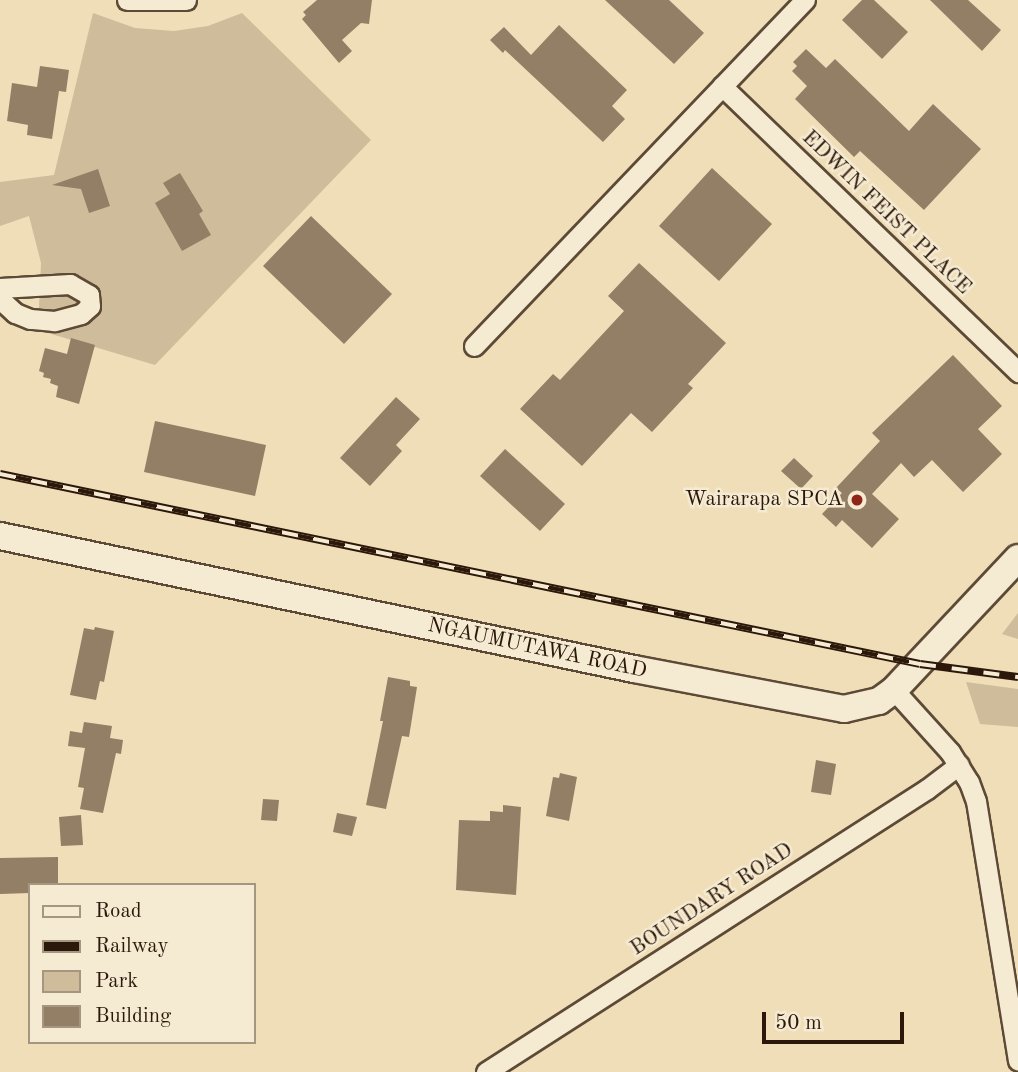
<!DOCTYPE html>
<html>
<head>
<meta charset="utf-8">
<style>
	body { margin:0 }
	#map { position:relative; width:1018px; height:1072px; overflow:hidden; background:#f0deb9; font-family:"Old Standard TT",serif }
	div>[style] { position:absolute }
	.green>* { inset:0; background:#cfbc9b }
	.building>* { inset:0; background:#927f65 }
	.roads { filter:drop-shadow(2px 0 #5d4a36) drop-shadow(-2px 0 #5d4a36) drop-shadow(0 2px #5d4a36) drop-shadow(0 -2px #5d4a36) }
	.minor>* { height:19px; margin:-9.5px; padding:0 9.5px; transform-origin:9.5px; border-radius:9.5px; background:#f5ead2 }
	.secondary>* { height:26px; margin:-13px; padding:0 13px; transform-origin:13px; border-radius:13px; background:#f5ead2 }
	.rail>* { height:8px; margin-top:-4px; transform-origin:0; background:repeating-linear-gradient(90deg,#f5ead2 0 16px,#2c180a 0 32px); box-sizing:border-box; border-block:2px solid #2c180a }
	.dots>* { width:19px; height:19px; translate:-50% -50%; box-sizing:border-box; border:4px solid #f5ead2; border-radius:50% }
	span { translate:-50% -50%; white-space:nowrap; text-align:center; line-height:1.15; -webkit-text-stroke:5px #f5ead2; paint-order:stroke }
	.street-label { font-size:21px; color:#2c180a }
	.poi-label { font-size:21px; color:#2c180a }
	.right { translate:-100% -50%; text-align:right }
	.legend { position:absolute; left:28px; top:883px; width:228px; height:161px; box-sizing:border-box; background:#f5ead2; border:2px solid #a59682; margin:0; padding:9px 12px; list-style:none; font-size:21px; color:#2c180a }
	.legend li { display:flex; align-items:center; gap:14px; height:35px }
	.legend b { width:35px; border:2px solid #a59682 }
	.scale { position:absolute; left:762px; top:1012px; width:142px; height:32px; box-sizing:border-box; border:4px solid #2c180a; border-top:0; padding-left:9px; font-size:21px; line-height:24px; white-space:nowrap; color:#2c180a; -webkit-text-stroke:5px #f5ead2; paint-order:stroke }
</style>
</head>
<body>
<div id="map">
	<div class="green">
		<div style="clip-path:polygon(93px 13px,135px 28px,174px 31px,208px 26px,242px 13px,371px 140px,155px 365px,38px 330px,41px 263px,29px 216px,0 226px,0 182px,54px 175px)"></div>
		<div style="clip-path:polygon(1018px 613px,1018px 639px,1002px 634px)"></div>
		<div style="clip-path:polygon(966px 682px,1018px 689px,1018px 727px,980px 724px)"></div>
	</div>
	<div class="building">
		<div style="clip-path:polygon(317px 0,372px 0,369px 24px,361px 23px,342px 40px,352px 51px,339px 63px,302px 19px,306px 15px,303px 12px)"></div>
		<div style="clip-path:polygon(605px 0,669px 0,704px 33px,674px 64px)"></div>
		<div style="clip-path:polygon(862px 0,874px 0,908px 32px,882px 59px,842px 20px)"></div>
		<div style="clip-path:polygon(930px 0,968px 0,1001px 30px,982px 51px)"></div>
		<div style="clip-path:polygon(559px 25px,627px 90px,612px 106px,625px 119px,603px 142px,505px 50px,503px 53px,490px 40px,504px 27px,531px 55px)"></div>
		<div style="clip-path:polygon(806px 49px,826px 68px,835px 59px,909px 131px,933px 104px,981px 149px,924px 210px,860px 151px,854px 157px,795px 99px,807px 86px,792px 71px,797px 66px,793px 62px)"></div>
		<div style="clip-path:polygon(40px 66px,69px 70px,66px 92px,59px 91px,52px 139px,27px 135px,28px 125px,7px 121px,12px 83px,37px 87px)"></div>
		<div style="clip-path:polygon(712px 168px,772px 224px,719px 281px,659px 226px)"></div>
		<div style="clip-path:polygon(98px 169px,110px 206px,89px 213px,81px 189px,52px 185px)"></div>
		<div style="clip-path:polygon(180px 173px,203px 211px,199px 214px,211px 235px,182px 251px,155px 203px,170px 194px,163px 183px)"></div>
		<div style="clip-path:polygon(311px 216px,392px 294px,344px 344px,263px 266px)"></div>
		<div style="clip-path:polygon(639px 263px,726px 343px,688px 384px,693px 388px,652px 432px,631px 413px,582px 466px,520px 409px,553px 374px,560px 380px,624px 311px,608px 296px)"></div>
		<div style="clip-path:polygon(71px 338px,95px 345px,79px 404px,56px 397px,58px 386px,50px 383px,51px 379px,43px 377px,44px 373px,39px 371px,45px 348px,67px 354px)"></div>
		<div style="clip-path:polygon(953px 355px,1002px 406px,978px 429px,1002px 454px,963px 492px,932px 460px,914px 477px,901px 463px,872px 494px,899px 519px,872px 548px,842px 520px,836px 527px,822px 514px,842px 493px,836px 488px,880px 441px,872px 433px)"></div>
		<div style="clip-path:polygon(396px 397px,420px 419px,396px 445px,402px 451px,370px 486px,340px 458px)"></div>
		<div style="clip-path:polygon(155px 421px,266px 445px,255px 496px,144px 472px)"></div>
		<div style="clip-path:polygon(505px 449px,565px 504px,540px 531px,480px 476px)"></div>
		<div style="clip-path:polygon(794px 458px,813px 476px,801px 489px,781px 471px)"></div>
		<div style="clip-path:polygon(95px 627px,114px 631px,104px 682px,100px 681px,96px 700px,70px 695px,84px 628px,94px 630px)"></div>
		<div style="clip-path:polygon(388px 677px,410px 681px,410px 686px,417px 687px,409px 737px,402px 736px,386px 809px,366px 805px,383px 721px,380px 721px)"></div>
		<div style="clip-path:polygon(84px 722px,112px 726px,110px 738px,123px 740px,121px 754px,116px 753px,103px 813px,80px 809px,84px 788px,78px 787px,85px 748px,68px 746px,70px 731px,82px 733px)"></div>
		<div style="clip-path:polygon(816px 760px,836px 764px,831px 795px,811px 792px)"></div>
		<div style="clip-path:polygon(560px 773px,577px 777px,569px 821px,546px 816px,553px 777px,559px 778px)"></div>
		<div style="clip-path:polygon(263px 799px,279px 800px,277px 821px,261px 820px)"></div>
		<div style="clip-path:polygon(503px 805px,521px 807px,516px 895px,456px 890px,459px 820px,490px 821px,490px 811px,503px 812px)"></div>
		<div style="clip-path:polygon(337px 813px,357px 817px,352px 836px,333px 832px)"></div>
		<div style="clip-path:polygon(81px 815px,83px 845px,61px 846px,59px 817px)"></div>
		<div style="clip-path:polygon(58px 857px,58px 885px,30px 885px,30px 893px,0 894px,0 858px)"></div>
	</div>
	<div class="roads">
		<div class="minor">
			<div style="left:127px;top:0;width:59px"></div>
			<div style="left:722px;top:86px;width:412px;rotate:44deg"></div>
			<div style="left:0;top:288px;width:70px;rotate:-3.3deg"></div>
			<div style="left:70px;top:284px;width:22px;rotate:30deg"></div>
			<div style="left:89px;top:295px;width:11px;rotate:85deg"></div>
			<div style="left:90px;top:306px;width:12px;rotate:138deg"></div>
			<div style="left:81px;top:314px;width:28px;rotate:165deg"></div>
			<div style="left:54px;top:321px;width:24px;rotate:-175deg"></div>
			<div style="left:30px;top:319px;width:16px;rotate:-158deg"></div>
			<div style="left:15px;top:313px;width:21px;rotate:-137deg"></div>
			<div style="left:474px;top:346px;width:479px;rotate:-46.3deg"></div>
			<div style="left:894px;top:690px;width:84px;rotate:47.9deg"></div>
			<div style="left:950px;top:752px;width:36px;rotate:58deg"></div>
			<div style="left:969px;top:782px;width:20px;rotate:70deg"></div>
			<div style="left:976px;top:801px;width:263px;rotate:80.8deg"></div>
			<div style="left:486px;top:1072px;width:524px;rotate:-32.69deg"></div>
			<div style="left:927px;top:789px;width:40px;rotate:-37deg"></div>
		</div>
		<div class="secondary">
			<div style="left:0;top:536px;width:648px;rotate:11.85deg"></div>
			<div style="left:634px;top:669px;width:214px;rotate:10.8deg"></div>
			<div style="left:844px;top:709px;width:36px;rotate:-13deg"></div>
			<div style="left:879px;top:701px;width:19px;rotate:-36deg"></div>
			<div style="left:894px;top:690px;width:181px;rotate:-46.8deg"></div>
		</div>
	</div>
	<div class="rail">
		<div style="left:0;top:474px;width:939px;rotate:11.67deg"></div>
		<div style="left:920px;top:664px;width:99px;rotate:7.6deg"></div>
	</div>
	<div class="dots">
		<div style="left:857px;top:500px;background:#8f2418"></div>
	</div>
	<div class="street-label">
		<span style="left:886px;top:213px;rotate:44deg">EDWIN FEIST PLACE</span>
		<span style="left:537px;top:649px;rotate:12deg">NGAUMUTAWA ROAD</span>
		<span style="left:712px;top:900px;rotate:-33deg">BOUNDARY ROAD</span>
	</div>
	<div class="poi-label">
		<span class="right" style="left:843px;top:500px">Wairarapa SPCA</span>
	</div>
	<ul class="legend">
	<li><b style="height:9px;background:#f5ead2"></b>Road</li>
	<li><b style="height:9px;background:#2c180a"></b>Railway</li>
	<li><b style="height:19px;background:#cfbc9b"></b>Park</li>
	<li><b style="height:19px;background:#927f65"></b>Building</li>
	</ul>
	<div class="scale">50 m</div>
</div>
</body>
</html>
